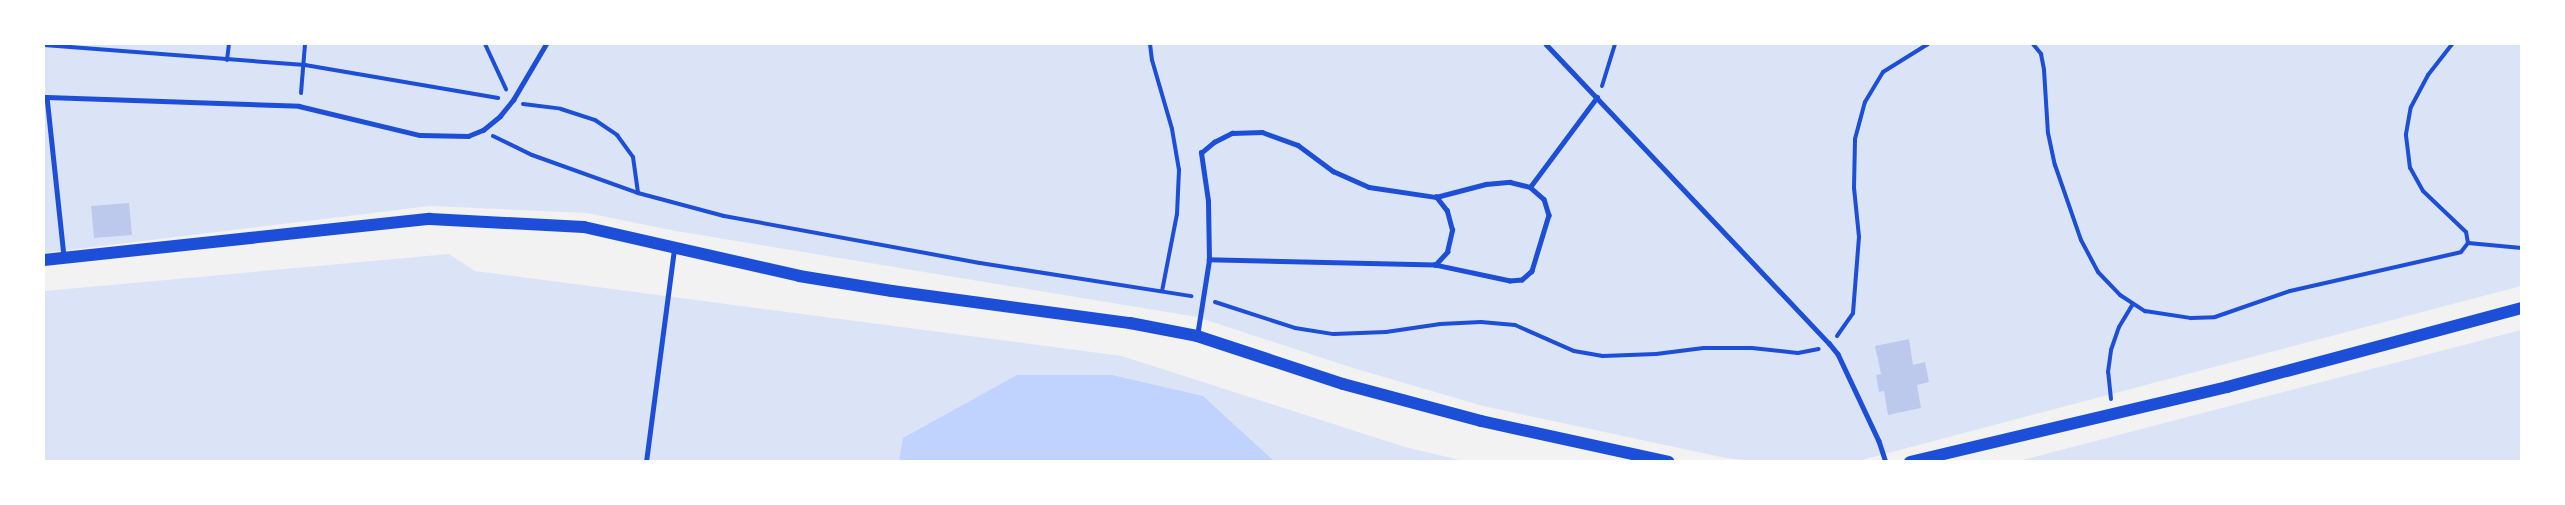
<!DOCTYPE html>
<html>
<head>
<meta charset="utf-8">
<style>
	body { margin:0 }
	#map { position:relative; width:2565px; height:505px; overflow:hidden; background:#f2f2f2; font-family:"IBM Plex Sans",sans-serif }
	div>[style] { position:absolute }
	.green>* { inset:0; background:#dbe4f7 }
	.water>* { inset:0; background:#bfd3fe }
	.building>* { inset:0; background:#bdc9ec }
	.path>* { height:4px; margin:-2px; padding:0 2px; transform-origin:2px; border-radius:2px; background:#1d4ed8 }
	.service>* { height:4.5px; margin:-2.25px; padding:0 2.25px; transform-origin:2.25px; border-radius:2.25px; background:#1d4ed8 }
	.secondary>* { height:12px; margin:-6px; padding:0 6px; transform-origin:6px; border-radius:6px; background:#1d4ed8 }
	span { translate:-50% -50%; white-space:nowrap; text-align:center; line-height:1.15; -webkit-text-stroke:5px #fff; paint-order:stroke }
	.frame { position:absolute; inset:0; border:45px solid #fff; pointer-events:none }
</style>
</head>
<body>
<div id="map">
	<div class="green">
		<div style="clip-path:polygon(44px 44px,2521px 44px,2521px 286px,1858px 461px,1754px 461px,1726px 458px,1483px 406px,1353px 368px,1197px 317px,676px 231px,587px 213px,430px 206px,44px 253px)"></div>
		<div style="clip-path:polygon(449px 254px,475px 271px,1122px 356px,1405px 447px,1464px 461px,44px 462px,44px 291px)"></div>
		<div style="clip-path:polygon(2521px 330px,2521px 461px,2019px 461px)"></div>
	</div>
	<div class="water">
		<div style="clip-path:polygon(1017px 375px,1112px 375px,1203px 396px,1274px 461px,899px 461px,903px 438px)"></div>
	</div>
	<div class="building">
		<div style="clip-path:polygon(129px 203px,132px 235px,94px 238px,91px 206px)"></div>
		<div style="clip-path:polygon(1909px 339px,1913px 365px,1925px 362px,1929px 382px,1917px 385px,1921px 408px,1888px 415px,1884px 391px,1879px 392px,1876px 375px,1881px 374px,1875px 346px)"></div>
	</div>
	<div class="path">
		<div style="left:485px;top:44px;width:50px;rotate:65deg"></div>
		<div style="left:1150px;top:44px;width:16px;rotate:83deg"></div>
		<div style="left:1152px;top:60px;width:72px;rotate:73.8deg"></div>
		<div style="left:1172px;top:129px;width:42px;rotate:80.3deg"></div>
		<div style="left:1179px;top:170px;width:44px;rotate:92.6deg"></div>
		<div style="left:1177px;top:214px;width:78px;rotate:101deg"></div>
		<div style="left:2033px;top:44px;width:13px;rotate:51deg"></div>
		<div style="left:2041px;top:54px;width:16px;rotate:79deg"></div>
		<div style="left:2044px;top:70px;width:63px;rotate:86.4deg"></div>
		<div style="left:2048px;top:133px;width:33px;rotate:78deg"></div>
		<div style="left:2055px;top:165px;width:79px;rotate:70.9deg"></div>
		<div style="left:2081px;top:240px;width:36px;rotate:62deg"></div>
		<div style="left:2098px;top:272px;width:32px;rotate:46deg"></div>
		<div style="left:2120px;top:295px;width:30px;rotate:33deg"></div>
		<div style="left:2145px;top:311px;width:47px;rotate:8.7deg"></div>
		<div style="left:2191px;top:318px;width:24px;rotate:-2deg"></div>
		<div style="left:2215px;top:317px;width:79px;rotate:-19.1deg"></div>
		<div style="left:2290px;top:291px;width:175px;rotate:-12.8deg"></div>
		<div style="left:2461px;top:252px;width:11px;rotate:-52deg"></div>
		<div style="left:2468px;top:243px;width:11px;rotate:-100deg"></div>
		<div style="left:2466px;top:232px;width:59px;rotate:-136.4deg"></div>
		<div style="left:2423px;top:191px;width:26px;rotate:-119deg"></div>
		<div style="left:2410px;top:168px;width:34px;rotate:-97deg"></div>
		<div style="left:2406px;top:134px;width:27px;rotate:-80deg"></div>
		<div style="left:2411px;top:107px;width:36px;rotate:-62deg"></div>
		<div style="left:2428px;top:75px;width:39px;rotate:-52deg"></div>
		<div style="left:44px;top:45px;width:262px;rotate:4.4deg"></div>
		<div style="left:305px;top:65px;width:196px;rotate:9.7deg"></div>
		<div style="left:227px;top:60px;width:16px;rotate:-83deg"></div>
		<div style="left:1602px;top:86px;width:44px;rotate:-72.8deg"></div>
		<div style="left:301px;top:93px;width:49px;rotate:-85.3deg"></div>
		<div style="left:523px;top:104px;width:38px;rotate:7deg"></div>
		<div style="left:561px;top:109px;width:36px;rotate:18deg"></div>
		<div style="left:595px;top:120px;width:27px;rotate:34deg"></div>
		<div style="left:617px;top:135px;width:27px;rotate:54deg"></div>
		<div style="left:633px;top:157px;width:36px;rotate:82deg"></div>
		<div style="left:493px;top:136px;width:43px;rotate:26deg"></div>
		<div style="left:532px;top:155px;width:113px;rotate:19.7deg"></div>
		<div style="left:638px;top:193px;width:89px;rotate:15deg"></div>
		<div style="left:724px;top:216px;width:260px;rotate:10.4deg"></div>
		<div style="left:980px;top:263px;width:214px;rotate:8.9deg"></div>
		<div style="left:2468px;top:243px;width:54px;rotate:5.3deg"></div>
		<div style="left:1215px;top:302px;width:84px;rotate:18deg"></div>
		<div style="left:1295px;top:328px;width:39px;rotate:9deg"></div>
		<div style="left:1334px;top:334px;width:52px;rotate:-2.2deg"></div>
		<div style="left:1386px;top:332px;width:55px;rotate:-8.4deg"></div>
		<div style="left:1440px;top:324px;width:41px;rotate:-2.8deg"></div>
		<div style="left:1481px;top:322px;width:34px;rotate:5deg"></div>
		<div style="left:1515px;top:325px;width:64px;rotate:23.8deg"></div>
		<div style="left:1574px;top:351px;width:29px;rotate:10deg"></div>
		<div style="left:1603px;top:356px;width:53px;rotate:-2.2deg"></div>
		<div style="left:1656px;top:354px;width:48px;rotate:-7.1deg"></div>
		<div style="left:1704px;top:348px;width:48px"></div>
		<div style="left:1752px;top:348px;width:46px;rotate:6.2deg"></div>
		<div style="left:1798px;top:353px;width:21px;rotate:-11deg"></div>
		<div style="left:1837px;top:336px;width:28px;rotate:-55deg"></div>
		<div style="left:1853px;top:313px;width:76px;rotate:-85.5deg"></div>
		<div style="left:1859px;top:237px;width:49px;rotate:-95.8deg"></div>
		<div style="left:1854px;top:188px;width:49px;rotate:-88.8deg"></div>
		<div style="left:1855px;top:139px;width:38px;rotate:-75deg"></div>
		<div style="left:1865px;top:102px;width:35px;rotate:-59deg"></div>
		<div style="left:1883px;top:72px;width:53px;rotate:-31.9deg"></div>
		<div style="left:2111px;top:399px;width:27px;rotate:-96deg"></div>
		<div style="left:2108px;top:372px;width:22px;rotate:-82deg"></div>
		<div style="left:2111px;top:350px;width:24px;rotate:-71deg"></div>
		<div style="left:2119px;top:327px;width:27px;rotate:-59deg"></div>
	</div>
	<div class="service">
		<div style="left:1546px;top:44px;width:412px;rotate:46.6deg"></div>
		<div style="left:1829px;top:343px;width:14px;rotate:51deg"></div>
		<div style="left:1838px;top:354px;width:96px;rotate:64.8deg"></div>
		<div style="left:1879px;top:441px;width:22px;rotate:72deg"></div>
		<div style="left:44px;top:97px;width:3px"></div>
		<div style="left:47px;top:97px;width:160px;rotate:83.9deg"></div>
		<div style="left:47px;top:97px;width:252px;rotate:2deg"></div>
		<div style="left:299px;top:106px;width:124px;rotate:13.5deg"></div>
		<div style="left:420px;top:135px;width:48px;rotate:1.2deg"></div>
		<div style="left:468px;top:136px;width:16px;rotate:-22deg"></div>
		<div style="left:483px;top:130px;width:22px;rotate:-39deg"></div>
		<div style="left:500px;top:116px;width:21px;rotate:-51deg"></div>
		<div style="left:513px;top:100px;width:65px;rotate:-59.5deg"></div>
		<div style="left:1530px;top:187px;width:112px;rotate:-53.3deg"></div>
		<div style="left:1435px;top:265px;width:18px;rotate:-47deg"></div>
		<div style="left:1447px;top:252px;width:23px;rotate:-77deg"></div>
		<div style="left:1452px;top:230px;width:20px;rotate:-105deg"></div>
		<div style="left:1447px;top:211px;width:18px;rotate:-128deg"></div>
		<div style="left:1197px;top:336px;width:77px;rotate:-81deg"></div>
		<div style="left:1209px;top:260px;width:59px;rotate:-91deg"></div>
		<div style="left:1208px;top:201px;width:49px;rotate:-98.3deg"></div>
		<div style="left:1201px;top:153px;width:17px;rotate:-40deg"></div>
		<div style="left:1214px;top:142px;width:20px;rotate:-27deg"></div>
		<div style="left:1232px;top:133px;width:30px;rotate:-2deg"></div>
		<div style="left:1262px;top:132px;width:38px;rotate:20deg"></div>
		<div style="left:1298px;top:145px;width:44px;rotate:36.6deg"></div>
		<div style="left:1333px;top:171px;width:39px;rotate:24deg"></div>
		<div style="left:1369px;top:187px;width:68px;rotate:8.5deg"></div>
		<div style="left:1436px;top:197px;width:52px;rotate:-14.6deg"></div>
		<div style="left:1486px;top:184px;width:24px;rotate:-5deg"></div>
		<div style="left:1510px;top:182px;width:21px;rotate:14deg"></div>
		<div style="left:1530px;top:187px;width:18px;rotate:41deg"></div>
		<div style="left:1544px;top:199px;width:17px;rotate:73deg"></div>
		<div style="left:1549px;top:215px;width:59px;rotate:106.9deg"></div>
		<div style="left:1532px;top:271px;width:13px;rotate:138deg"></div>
		<div style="left:1522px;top:280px;width:12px;rotate:175deg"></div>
		<div style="left:1510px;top:281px;width:77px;rotate:-168deg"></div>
		<div style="left:1435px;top:265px;width:226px;rotate:-178.7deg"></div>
		<div style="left:646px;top:462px;width:214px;rotate:-82.5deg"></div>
	</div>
	<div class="secondary">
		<div style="left:44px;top:260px;width:388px;rotate:-6.1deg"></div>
		<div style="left:430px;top:219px;width:154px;rotate:3deg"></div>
		<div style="left:584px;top:227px;width:221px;rotate:12.8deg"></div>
		<div style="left:799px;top:276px;width:94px;rotate:9.2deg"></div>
		<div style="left:892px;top:291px;width:240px;rotate:7.7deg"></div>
		<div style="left:1130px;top:323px;width:68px;rotate:11deg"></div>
		<div style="left:1197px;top:336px;width:154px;rotate:18.2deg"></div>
		<div style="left:1343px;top:384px;width:143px;rotate:15deg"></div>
		<div style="left:1481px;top:421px;width:192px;rotate:12.3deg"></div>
		<div style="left:1910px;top:462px;width:326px;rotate:-13.3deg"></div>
		<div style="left:2227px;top:387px;width:305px;rotate:-15deg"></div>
	</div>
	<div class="frame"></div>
</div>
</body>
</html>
